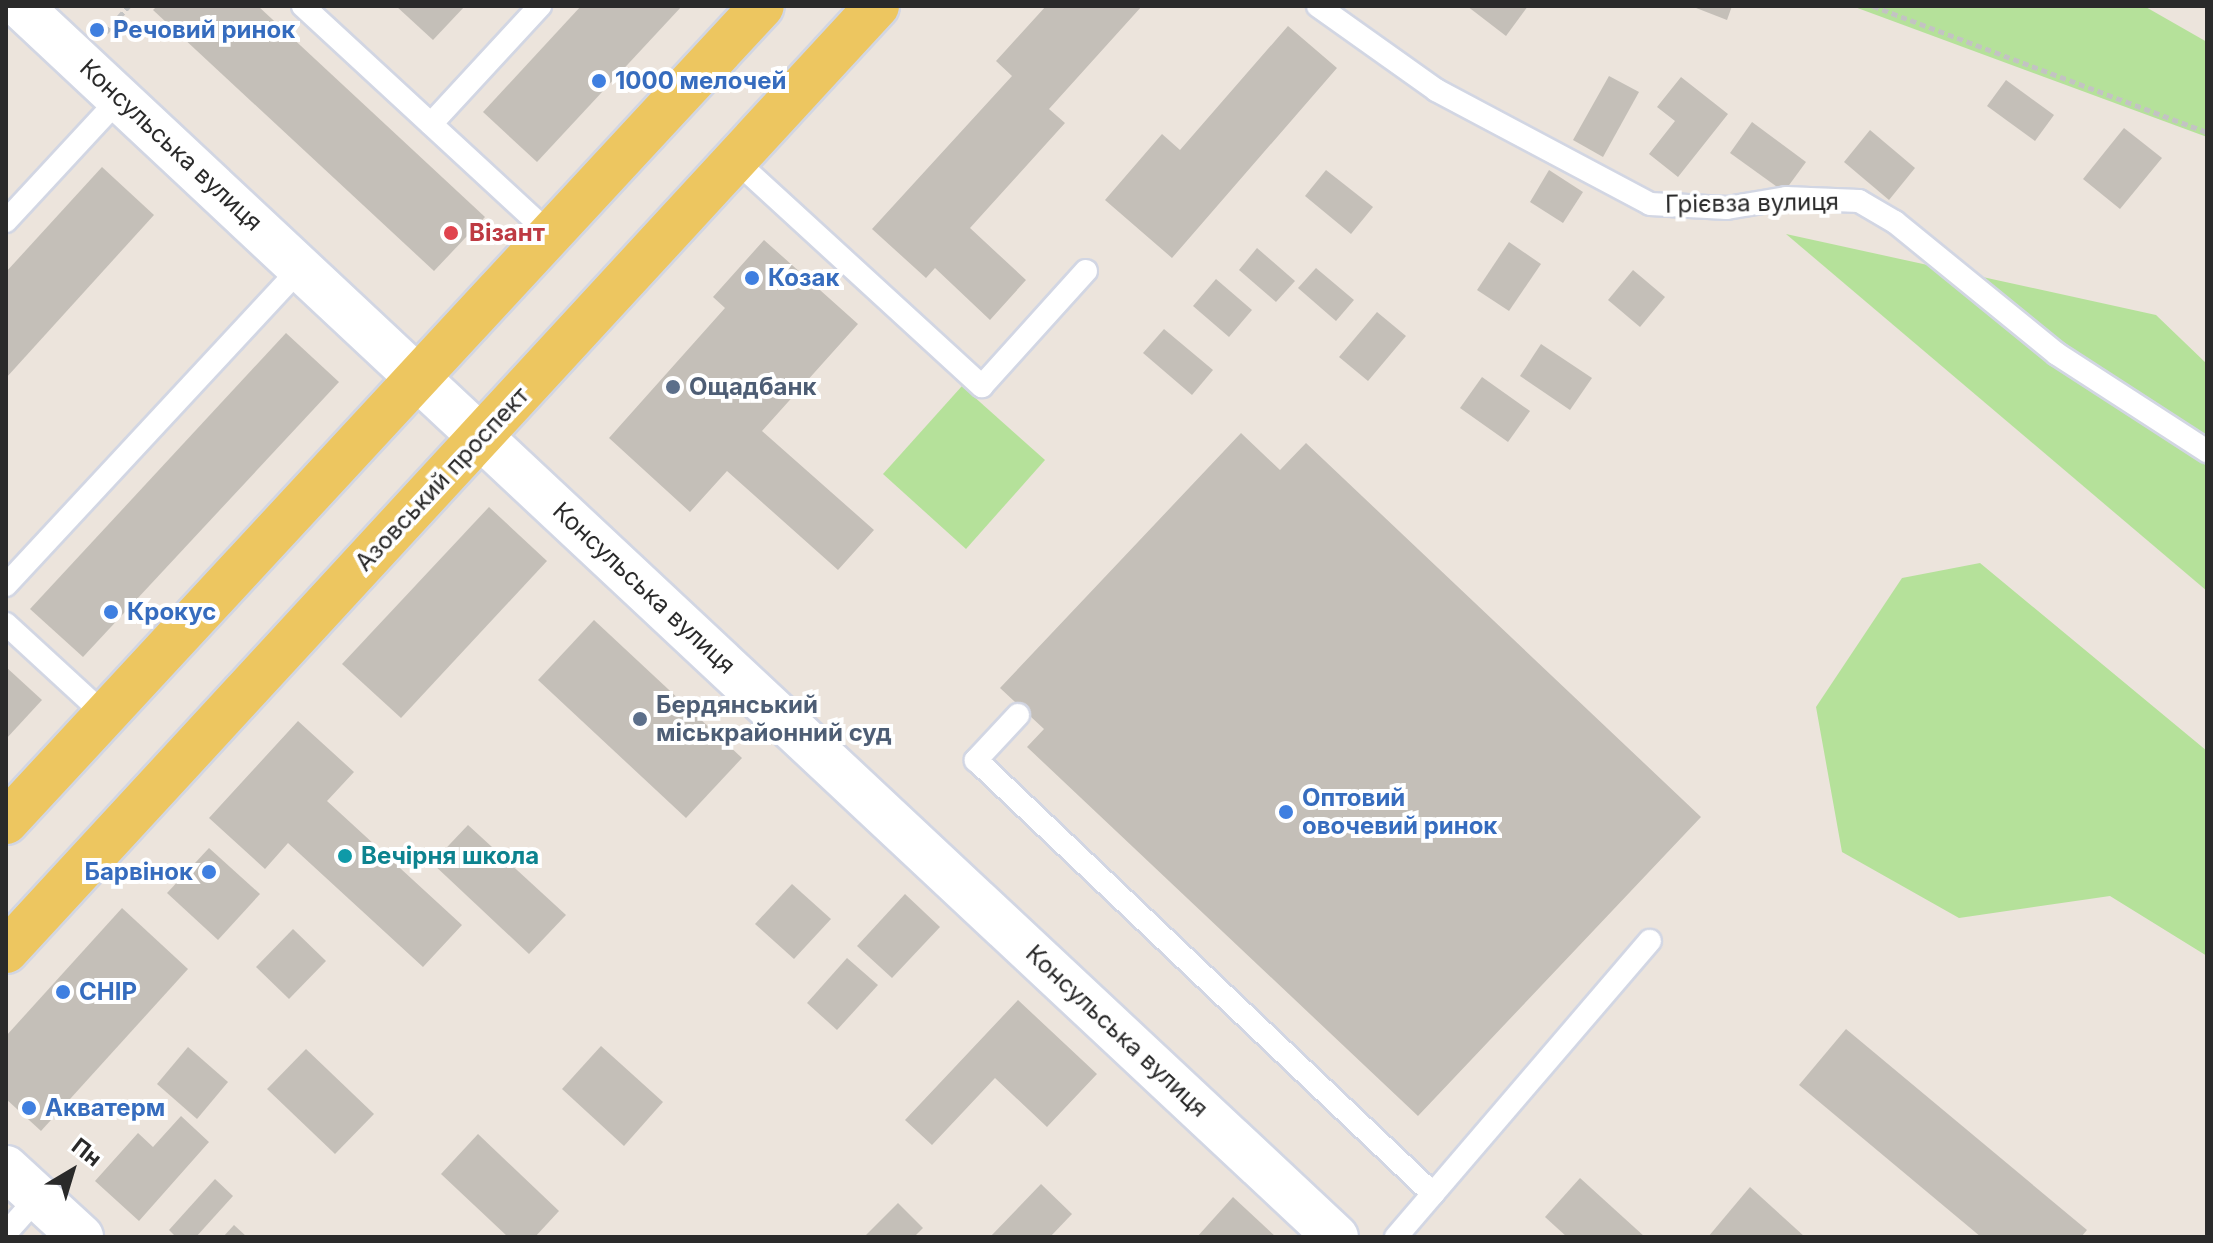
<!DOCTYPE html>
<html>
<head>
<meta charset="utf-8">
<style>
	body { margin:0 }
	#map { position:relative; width:2213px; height:1243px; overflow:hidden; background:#ece4dc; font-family:Inter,sans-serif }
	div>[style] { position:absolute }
	.green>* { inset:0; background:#b5e19a }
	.building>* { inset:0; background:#c4bfb8 }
	.path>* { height:5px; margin-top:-2.5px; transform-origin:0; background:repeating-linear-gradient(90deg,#c3c3c3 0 6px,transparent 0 10px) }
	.roads { filter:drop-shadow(2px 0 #d2d6e3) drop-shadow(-2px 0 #d2d6e3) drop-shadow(0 2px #d2d6e3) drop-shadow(0 -2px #d2d6e3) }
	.lane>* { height:22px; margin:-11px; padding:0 11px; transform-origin:11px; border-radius:11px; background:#fff }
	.street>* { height:44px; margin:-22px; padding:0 22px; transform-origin:22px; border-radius:22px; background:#fff }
	.secondary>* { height:44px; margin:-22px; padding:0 22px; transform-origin:22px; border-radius:22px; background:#fff }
	.primary>* { height:44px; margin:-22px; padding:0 22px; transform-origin:22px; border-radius:22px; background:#edc660 }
	.dots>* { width:22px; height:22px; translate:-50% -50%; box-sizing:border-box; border:4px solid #fff; border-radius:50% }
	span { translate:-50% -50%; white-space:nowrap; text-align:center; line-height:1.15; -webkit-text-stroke:8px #fff; paint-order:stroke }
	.shop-label { font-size:24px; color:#366cbe; font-weight:700 }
	.left { translate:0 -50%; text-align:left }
	.right { translate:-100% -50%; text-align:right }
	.street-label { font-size:24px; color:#2a2a2a }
	.health-label { font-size:24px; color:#be3a42; font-weight:700 }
	.service-label { font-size:24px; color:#4e5e75; font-weight:700 }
	.culture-label { font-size:24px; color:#0d838f; font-weight:700 }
	.frame { position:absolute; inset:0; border:8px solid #2a2a2a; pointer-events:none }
	.north { position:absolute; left:32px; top:1131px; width:80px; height:80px; -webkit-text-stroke:6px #fff; paint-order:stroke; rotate:38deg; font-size:22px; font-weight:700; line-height:32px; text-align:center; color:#2a2a2a }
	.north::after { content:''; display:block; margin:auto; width:28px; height:36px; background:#2a2a2a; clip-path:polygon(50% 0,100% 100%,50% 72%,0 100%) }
</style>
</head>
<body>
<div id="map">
	<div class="green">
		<div style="clip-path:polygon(1852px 6px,2144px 6px,2207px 42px,2207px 137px)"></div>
		<div style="clip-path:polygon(1786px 234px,2156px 315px,2207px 364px,2207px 591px)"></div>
		<div style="clip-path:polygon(962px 386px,1045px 460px,966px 549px,883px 474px)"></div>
		<div style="clip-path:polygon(1980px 563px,2207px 751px,2207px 956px,2110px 896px,1959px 918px,1842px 852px,1816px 707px,1902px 578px)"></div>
	</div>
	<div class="building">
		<div style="clip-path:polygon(157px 6px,258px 6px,485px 217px,434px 271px,153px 10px)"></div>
		<div style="clip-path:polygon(396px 6px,465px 6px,433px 40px)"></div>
		<div style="clip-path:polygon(581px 6px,682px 6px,537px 162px,483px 112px)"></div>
		<div style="clip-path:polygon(1046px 6px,1142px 6px,1049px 109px,1065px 123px,970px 228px,1026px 280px,990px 320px,935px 268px,926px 278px,872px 229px,1012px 76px,996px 61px)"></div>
		<div style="clip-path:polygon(1467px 6px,1528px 6px,1506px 36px)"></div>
		<div style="clip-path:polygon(1691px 6px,1732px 6px,1727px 20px)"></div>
		<div style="clip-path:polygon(1288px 26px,1337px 68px,1172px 258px,1105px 200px,1162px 134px,1180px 150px)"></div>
		<div style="clip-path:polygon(1609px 76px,1639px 92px,1603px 157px,1573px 140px)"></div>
		<div style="clip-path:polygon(1681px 77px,1728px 114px,1678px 177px,1649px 154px,1675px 121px,1657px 107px)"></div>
		<div style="clip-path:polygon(2006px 80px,2054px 115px,2035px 141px,1987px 106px)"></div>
		<div style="clip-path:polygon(1752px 122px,1806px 162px,1784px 192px,1730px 153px)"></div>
		<div style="clip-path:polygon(2124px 128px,2162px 158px,2120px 209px,2083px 179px)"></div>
		<div style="clip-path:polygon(1870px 130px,1915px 168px,1889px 200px,1844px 162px)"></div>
		<div style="clip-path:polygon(102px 167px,154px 215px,6px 378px,6px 272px)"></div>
		<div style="clip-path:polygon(1326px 170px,1373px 207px,1351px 234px,1305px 196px)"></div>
		<div style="clip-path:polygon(1549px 170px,1583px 192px,1563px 223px,1530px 202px)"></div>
		<div style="clip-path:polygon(764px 240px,858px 324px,762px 431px,874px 530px,838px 570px,727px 471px,690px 512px,609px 438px,725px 308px,713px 297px)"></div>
		<div style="clip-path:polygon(1509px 242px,1541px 264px,1509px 311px,1477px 290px)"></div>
		<div style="clip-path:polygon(1257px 248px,1295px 281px,1276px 302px,1239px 270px)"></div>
		<div style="clip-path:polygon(1316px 268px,1354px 300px,1336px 321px,1298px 288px)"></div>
		<div style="clip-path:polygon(1633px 270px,1665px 297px,1640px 327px,1608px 300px)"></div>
		<div style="clip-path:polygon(1216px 279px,1252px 310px,1229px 337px,1193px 306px)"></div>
		<div style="clip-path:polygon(1377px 312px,1406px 336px,1368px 381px,1339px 357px)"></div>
		<div style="clip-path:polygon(1164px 329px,1213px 370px,1192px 395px,1143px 353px)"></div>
		<div style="clip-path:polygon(286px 333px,339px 382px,83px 657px,30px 609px)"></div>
		<div style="clip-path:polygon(1541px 344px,1592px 378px,1570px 410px,1520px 376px)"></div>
		<div style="clip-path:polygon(1482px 377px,1530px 411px,1508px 442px,1460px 408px)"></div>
		<div style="clip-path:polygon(1241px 433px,1280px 470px,1306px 443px,1701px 817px,1418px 1116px,1027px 747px,1044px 729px,1000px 688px)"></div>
		<div style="clip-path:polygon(489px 507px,547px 561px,401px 718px,342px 664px)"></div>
		<div style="clip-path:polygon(594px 620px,742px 758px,686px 818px,538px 680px)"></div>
		<div style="clip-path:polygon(6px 667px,42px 700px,6px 739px)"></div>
		<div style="clip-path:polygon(298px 721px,354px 772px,327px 801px,462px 925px,423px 967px,288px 843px,265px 869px,209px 818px)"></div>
		<div style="clip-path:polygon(468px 825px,566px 915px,529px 954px,432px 863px)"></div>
		<div style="clip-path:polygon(209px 848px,260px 894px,218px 940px,167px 893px)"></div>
		<div style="clip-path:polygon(792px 884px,831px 919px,794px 959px,755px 924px)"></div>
		<div style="clip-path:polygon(905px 894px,940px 927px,892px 978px,857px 946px)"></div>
		<div style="clip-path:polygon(122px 908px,188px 969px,41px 1131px,6px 1099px,6px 1036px)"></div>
		<div style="clip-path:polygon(293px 929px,326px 961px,289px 999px,256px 967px)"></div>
		<div style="clip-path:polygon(847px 958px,878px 985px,837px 1030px,807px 1003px)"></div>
		<div style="clip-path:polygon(1018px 1000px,1097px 1074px,1047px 1127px,995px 1078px,932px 1145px,905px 1120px)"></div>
		<div style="clip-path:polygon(1846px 1029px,2087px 1230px,2081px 1237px,1981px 1237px,1799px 1085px)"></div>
		<div style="clip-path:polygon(601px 1046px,663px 1102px,624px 1146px,562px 1089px)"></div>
		<div style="clip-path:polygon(188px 1047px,228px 1082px,197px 1119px,157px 1084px)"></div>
		<div style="clip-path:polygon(306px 1049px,374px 1114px,335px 1154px,267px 1089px)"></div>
		<div style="clip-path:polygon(181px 1116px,209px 1142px,139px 1221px,95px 1181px,138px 1133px,153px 1147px)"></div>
		<div style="clip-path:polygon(478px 1134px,559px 1211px,535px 1237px,508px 1237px,441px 1174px)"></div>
		<div style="clip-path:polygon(1580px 1178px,1645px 1237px,1567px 1237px,1545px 1217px)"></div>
		<div style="clip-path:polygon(215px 1179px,233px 1196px,196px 1237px,176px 1237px,169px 1230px)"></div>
		<div style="clip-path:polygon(1041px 1184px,1072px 1214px,1050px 1237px,990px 1237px)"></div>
		<div style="clip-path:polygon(1750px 1187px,1805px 1237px,1708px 1237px)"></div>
		<div style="clip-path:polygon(1233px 1197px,1276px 1237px,1197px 1237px)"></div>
		<div style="clip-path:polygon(898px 1203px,923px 1228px,914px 1237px,864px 1237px)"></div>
		<div style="clip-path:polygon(234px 1225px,247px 1237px,223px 1237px)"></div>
	</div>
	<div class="path">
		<div style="left:1873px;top:6px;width:357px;rotate:20.7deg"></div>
		<div style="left:106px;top:32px;width:35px;rotate:-49deg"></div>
	</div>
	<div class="roads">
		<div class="lane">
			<div style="left:303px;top:6px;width:336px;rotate:42.7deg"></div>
			<div style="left:1318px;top:6px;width:145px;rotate:35.4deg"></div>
			<div style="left:1436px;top:90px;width:242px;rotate:28deg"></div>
			<div style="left:1650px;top:204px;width:77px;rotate:3deg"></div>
			<div style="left:1727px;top:208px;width:60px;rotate:-9.6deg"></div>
			<div style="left:1786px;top:198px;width:73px;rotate:2.4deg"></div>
			<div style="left:1859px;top:201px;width:42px;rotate:30.3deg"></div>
			<div style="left:1895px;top:222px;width:209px;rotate:39.2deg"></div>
			<div style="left:2057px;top:354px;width:179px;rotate:32.9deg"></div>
			<div style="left:431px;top:124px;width:161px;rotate:-47.3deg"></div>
			<div style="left:735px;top:160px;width:335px;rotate:42.5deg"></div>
			<div style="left:982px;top:386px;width:155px;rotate:-47.9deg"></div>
			<div style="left:6px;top:221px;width:168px;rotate:-47.2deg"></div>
			<div style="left:6px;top:585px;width:434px;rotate:-47.1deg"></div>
			<div style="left:6px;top:624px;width:134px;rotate:42.6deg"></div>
			<div style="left:1018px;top:715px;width:62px;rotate:133deg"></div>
			<div style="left:976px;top:760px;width:630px;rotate:43.52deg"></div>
			<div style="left:6px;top:1233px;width:48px;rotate:-48.4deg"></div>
			<div style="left:1396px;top:1237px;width:390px;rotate:-49.4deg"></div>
		</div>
		<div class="street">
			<div style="left:20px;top:6px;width:1802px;rotate:43.09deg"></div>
		</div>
		<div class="secondary">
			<div style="left:6px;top:1168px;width:102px;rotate:42.6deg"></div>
		</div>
		<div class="primary">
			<div style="left:6px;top:822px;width:1112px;rotate:-47.19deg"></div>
			<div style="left:6px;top:951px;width:1285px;rotate:-47.33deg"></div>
		</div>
	</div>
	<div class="dots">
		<div style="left:97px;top:30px;background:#3f7fe0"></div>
		<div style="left:599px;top:81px;background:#3f7fe0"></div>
		<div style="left:451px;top:233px;background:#e0444e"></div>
		<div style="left:752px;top:278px;background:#3f7fe0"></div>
		<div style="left:673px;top:387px;background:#5c6f8a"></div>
		<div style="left:111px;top:612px;background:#3f7fe0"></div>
		<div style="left:640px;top:719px;background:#5c6f8a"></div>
		<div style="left:1286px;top:812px;background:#3f7fe0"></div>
		<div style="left:345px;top:856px;background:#0f9aa8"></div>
		<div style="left:209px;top:872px;background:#3f7fe0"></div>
		<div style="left:63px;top:992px;background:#3f7fe0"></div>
		<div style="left:29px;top:1108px;background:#3f7fe0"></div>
	</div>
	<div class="shop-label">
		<span class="left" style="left:113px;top:30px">Речовий ринок</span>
		<span class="left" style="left:615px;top:81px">1000 мелочей</span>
		<span class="left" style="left:768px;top:278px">Козак</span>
		<span class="left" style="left:127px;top:612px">Крокус</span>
		<span class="left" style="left:1302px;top:812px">Оптовий<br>овочевий ринок</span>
		<span class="right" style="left:193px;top:872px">Барвінок</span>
		<span class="left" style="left:79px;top:992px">CHIP</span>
		<span class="left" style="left:45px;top:1108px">Акватерм</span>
	</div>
	<div class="street-label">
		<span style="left:171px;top:145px;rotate:43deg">Консульська вулиця</span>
		<span style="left:1752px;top:203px;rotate:-1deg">Грієвза вулиця</span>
		<span style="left:442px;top:479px;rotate:-47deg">Азовський проспект</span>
		<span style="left:644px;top:588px;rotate:43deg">Консульська вулиця</span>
		<span style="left:1117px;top:1031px;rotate:43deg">Консульська вулиця</span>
	</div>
	<div class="health-label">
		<span class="left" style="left:469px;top:233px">Візант</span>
	</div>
	<div class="service-label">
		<span class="left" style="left:689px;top:387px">Ощадбанк</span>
		<span class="left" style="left:656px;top:719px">Бердянський<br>міськрайонний суд</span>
	</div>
	<div class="culture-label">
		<span class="left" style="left:361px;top:856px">Вечірня школа</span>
	</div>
	<div class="frame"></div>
	<div class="north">Пн</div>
</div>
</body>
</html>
